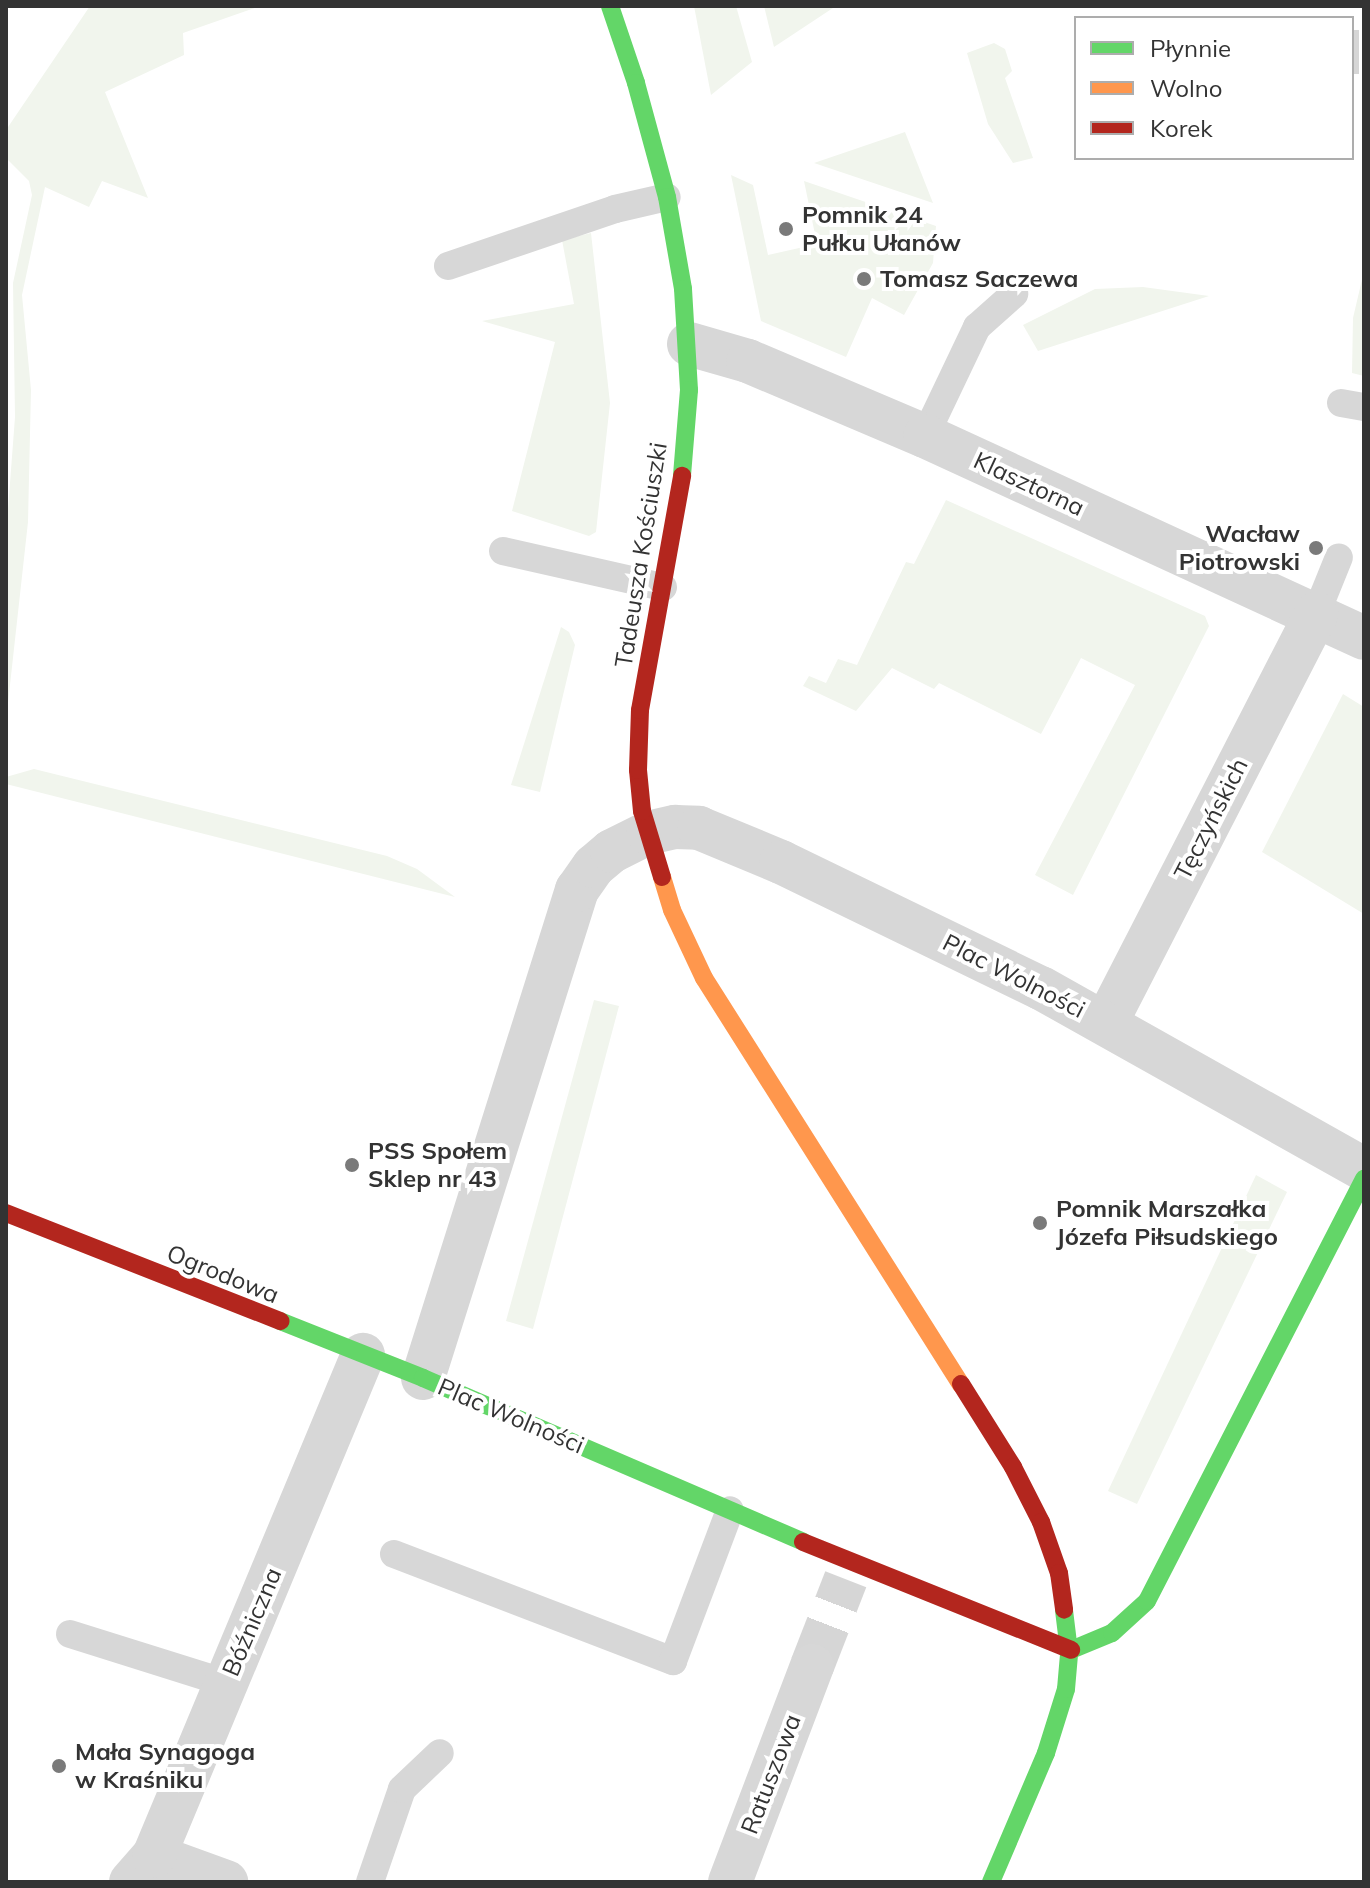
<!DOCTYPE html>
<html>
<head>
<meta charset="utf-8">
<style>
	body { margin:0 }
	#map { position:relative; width:1370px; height:1888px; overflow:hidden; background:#fff; font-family:Mulish,sans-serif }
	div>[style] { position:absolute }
	.green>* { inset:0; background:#f1f5ed }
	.street-tunnel>* { height:44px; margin-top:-22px; transform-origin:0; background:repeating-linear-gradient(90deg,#d6d6d6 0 44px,transparent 0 66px) }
	.lane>* { height:28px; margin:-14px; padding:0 14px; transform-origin:14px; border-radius:14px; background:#d7d7d7 }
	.street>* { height:44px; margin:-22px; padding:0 22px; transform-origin:22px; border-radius:22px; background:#d7d7d7 }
	.fast>* { height:18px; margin:-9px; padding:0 9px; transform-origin:9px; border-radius:9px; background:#63d668 }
	.slow>* { height:18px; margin:-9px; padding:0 9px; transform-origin:9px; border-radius:9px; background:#ff974d }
	.jam>* { height:18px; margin:-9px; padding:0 9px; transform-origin:9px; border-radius:9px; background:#b3261e }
	.dots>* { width:22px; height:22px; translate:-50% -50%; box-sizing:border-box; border:4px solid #fff; border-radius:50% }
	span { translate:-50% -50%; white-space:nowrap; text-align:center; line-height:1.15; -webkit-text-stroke:8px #fff; paint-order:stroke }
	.poi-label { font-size:24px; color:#333; font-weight:700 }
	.left { translate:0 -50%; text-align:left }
	.right { translate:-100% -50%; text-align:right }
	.street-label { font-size:24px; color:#333 }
	.frame { position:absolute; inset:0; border:8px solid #333; pointer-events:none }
	.legend { position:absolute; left:1074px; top:16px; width:280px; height:144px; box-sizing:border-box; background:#fff; border:2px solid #adadad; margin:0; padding:10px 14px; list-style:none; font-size:24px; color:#333 }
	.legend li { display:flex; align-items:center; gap:16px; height:40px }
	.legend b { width:40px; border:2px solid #adadad }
</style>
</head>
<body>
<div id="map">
	<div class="green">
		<div style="clip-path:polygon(90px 6px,260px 6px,183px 33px,184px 55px,105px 92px,148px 198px,102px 181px,89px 207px,45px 187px,22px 295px,31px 390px,28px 522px,7px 712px,6px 536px,15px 417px,13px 283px,32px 195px,29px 181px,6px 158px,6px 130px)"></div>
		<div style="clip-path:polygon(694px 6px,736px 6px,752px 62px,711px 95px)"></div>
		<div style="clip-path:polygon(764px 6px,836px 6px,774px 47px)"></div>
		<div style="clip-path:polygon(994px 43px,1005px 49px,1012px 71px,1005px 78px,1033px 158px,1013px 163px,988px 124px,967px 53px)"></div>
		<div style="clip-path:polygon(905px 132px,933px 203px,814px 163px)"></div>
		<div style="clip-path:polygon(731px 175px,753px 185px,768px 255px,817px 244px,804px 181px,936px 226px,933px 263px,904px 315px,872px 298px,846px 357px,761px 321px)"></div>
		<div style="clip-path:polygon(591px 233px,610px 403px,596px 532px,589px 536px,512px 511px,555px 342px,482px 321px,574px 304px,562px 240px)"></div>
		<div style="clip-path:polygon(1364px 271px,1364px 376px,1352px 373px,1353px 318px)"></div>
		<div style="clip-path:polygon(1143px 287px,1209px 296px,1038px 351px,1023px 325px,1095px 289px)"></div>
		<div style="clip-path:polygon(946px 500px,1205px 616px,1209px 626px,1073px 895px,1035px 875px,1135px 685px,1081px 658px,1041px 734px,939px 683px,934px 689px,892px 668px,856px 711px,803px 686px,809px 676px,826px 683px,838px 659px,857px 665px,906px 562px,914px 564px)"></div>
		<div style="clip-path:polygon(561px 627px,569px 632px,575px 645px,540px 792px,511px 785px)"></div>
		<div style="clip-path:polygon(1343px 694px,1364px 707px,1364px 914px,1262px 852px)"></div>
		<div style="clip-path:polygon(34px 769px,387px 856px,417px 869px,455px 897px,6px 784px,6px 777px)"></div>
		<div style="clip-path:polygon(594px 1000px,619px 1006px,533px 1329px,506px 1321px)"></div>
		<div style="clip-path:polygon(1256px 1175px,1287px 1192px,1137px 1504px,1108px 1491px)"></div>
	</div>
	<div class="street-tunnel">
		<div style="left:1352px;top:52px;width:7px"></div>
		<div style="left:812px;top:1666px;width:93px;rotate:-68.7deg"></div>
	</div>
	<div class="lane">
		<div style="left:448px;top:266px;width:176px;rotate:-18.8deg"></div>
		<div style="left:615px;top:209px;width:53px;rotate:-13deg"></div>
		<div style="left:1341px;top:403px;width:23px;rotate:10deg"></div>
		<div style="left:925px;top:436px;width:121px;rotate:-64.5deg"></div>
		<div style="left:977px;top:327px;width:50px;rotate:-41.7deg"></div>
		<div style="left:503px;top:551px;width:164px;rotate:12.7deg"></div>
		<div style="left:1316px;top:614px;width:61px;rotate:-68deg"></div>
		<div style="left:394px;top:1554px;width:299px;rotate:21deg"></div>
		<div style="left:673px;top:1661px;width:161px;rotate:-69.3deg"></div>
		<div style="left:70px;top:1634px;width:164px;rotate:17.4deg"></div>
		<div style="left:370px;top:1882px;width:98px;rotate:-71deg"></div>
		<div style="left:402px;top:1789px;width:52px;rotate:-43.5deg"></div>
	</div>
	<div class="street">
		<div style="left:689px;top:344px;width:61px;rotate:16.1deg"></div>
		<div style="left:748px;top:361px;width:192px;rotate:23deg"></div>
		<div style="left:925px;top:436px;width:483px;rotate:24.7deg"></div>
		<div style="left:1106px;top:1023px;width:460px;rotate:-62.8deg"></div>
		<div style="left:423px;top:1378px;width:512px;rotate:-72.49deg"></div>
		<div style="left:577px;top:890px;width:29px;rotate:-55deg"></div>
		<div style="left:594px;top:866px;width:23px;rotate:-40deg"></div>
		<div style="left:612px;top:851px;width:40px;rotate:-26.6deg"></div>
		<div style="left:648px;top:833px;width:28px;rotate:-13deg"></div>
		<div style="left:675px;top:827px;width:24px;rotate:2deg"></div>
		<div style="left:699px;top:828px;width:89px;rotate:22.5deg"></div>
		<div style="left:781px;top:862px;width:289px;rotate:25.9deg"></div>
		<div style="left:1041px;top:988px;width:370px;rotate:29.3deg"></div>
		<div style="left:154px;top:1856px;width:77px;rotate:19.9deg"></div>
		<div style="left:131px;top:1882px;width:35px;rotate:-49deg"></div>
		<div style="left:154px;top:1856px;width:543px;rotate:-67.36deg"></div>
		<div style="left:730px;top:1882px;width:231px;rotate:-69.2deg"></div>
	</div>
	<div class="fast">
		<div style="left:610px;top:6px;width:81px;rotate:71.3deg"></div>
		<div style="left:636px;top:83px;width:118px;rotate:74.8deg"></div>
		<div style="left:667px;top:197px;width:93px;rotate:80.1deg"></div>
		<div style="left:683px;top:289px;width:101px;rotate:86.6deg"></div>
		<div style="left:689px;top:390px;width:86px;rotate:94.7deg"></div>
		<div style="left:280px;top:1321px;width:154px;rotate:21.7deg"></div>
		<div style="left:423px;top:1378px;width:414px;rotate:23.3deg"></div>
		<div style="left:1071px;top:1650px;width:44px;rotate:-22.5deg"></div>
		<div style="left:1112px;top:1633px;width:47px;rotate:-42.4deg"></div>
		<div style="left:1147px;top:1601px;width:475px;rotate:-62.8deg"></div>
		<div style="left:991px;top:1882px;width:140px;rotate:-66.9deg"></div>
		<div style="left:1046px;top:1753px;width:67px;rotate:-72.6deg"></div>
		<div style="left:1066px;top:1689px;width:38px;rotate:-85deg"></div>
		<div style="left:1069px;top:1651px;width:41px;rotate:-97deg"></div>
	</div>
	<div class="slow">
		<div style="left:662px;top:877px;width:34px;rotate:73deg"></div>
		<div style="left:672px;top:910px;width:75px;rotate:64.8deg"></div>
		<div style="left:704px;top:978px;width:481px;rotate:57.7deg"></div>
	</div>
	<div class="jam">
		<div style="left:662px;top:877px;width:69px;rotate:-106.9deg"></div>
		<div style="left:642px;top:811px;width:41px;rotate:-95.6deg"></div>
		<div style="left:638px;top:770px;width:60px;rotate:-88.1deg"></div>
		<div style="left:640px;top:710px;width:238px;rotate:-79.8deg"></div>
		<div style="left:6px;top:1213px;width:295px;rotate:21.5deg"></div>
		<div style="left:961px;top:1384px;width:98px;rotate:57.9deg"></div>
		<div style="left:1013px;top:1467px;width:62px;rotate:63deg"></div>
		<div style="left:1041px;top:1522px;width:54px;rotate:70.6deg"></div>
		<div style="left:1059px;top:1573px;width:37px;rotate:82deg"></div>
		<div style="left:803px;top:1542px;width:289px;rotate:21.9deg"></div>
	</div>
	<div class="dots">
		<div style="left:786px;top:229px;background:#7a7a7a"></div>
		<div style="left:864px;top:279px;background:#7a7a7a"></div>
		<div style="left:1316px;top:548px;background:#7a7a7a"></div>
		<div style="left:352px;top:1165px;background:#7a7a7a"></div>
		<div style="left:1040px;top:1223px;background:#7a7a7a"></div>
		<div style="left:59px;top:1766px;background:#7a7a7a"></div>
	</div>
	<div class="poi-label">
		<span class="left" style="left:802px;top:229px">Pomnik 24<br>Pułku Ułanów</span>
		<span class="left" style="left:880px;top:279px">Tomasz Saczewa</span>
		<span class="right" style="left:1300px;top:548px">Wacław<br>Piotrowski</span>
		<span class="left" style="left:368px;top:1165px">PSS Społem<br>Sklep nr 43</span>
		<span class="left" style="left:1056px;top:1223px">Pomnik Marszałka<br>Józefa Piłsudskiego</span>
		<span class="left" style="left:75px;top:1766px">Mała Synagoga<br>w Kraśniku</span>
	</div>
	<div class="street-label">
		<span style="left:1029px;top:484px;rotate:25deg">Klasztorna</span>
		<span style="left:641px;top:555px;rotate:-81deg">Tadeusza Kościuszki</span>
		<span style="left:1211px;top:819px;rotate:-63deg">Tęczyńskich</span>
		<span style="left:1014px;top:976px;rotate:27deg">Plac Wolności</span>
		<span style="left:223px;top:1274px;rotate:22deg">Ogrodowa</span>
		<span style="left:511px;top:1416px;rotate:23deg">Plac Wolności</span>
		<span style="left:252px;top:1622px;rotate:-67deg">Bóźniczna</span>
		<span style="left:771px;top:1774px;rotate:-69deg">Ratuszowa</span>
	</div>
	<div class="frame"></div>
	<ul class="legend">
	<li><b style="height:10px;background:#63d668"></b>Płynnie</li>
	<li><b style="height:10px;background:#ff974d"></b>Wolno</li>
	<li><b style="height:10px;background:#b3261e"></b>Korek</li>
	</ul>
</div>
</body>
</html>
